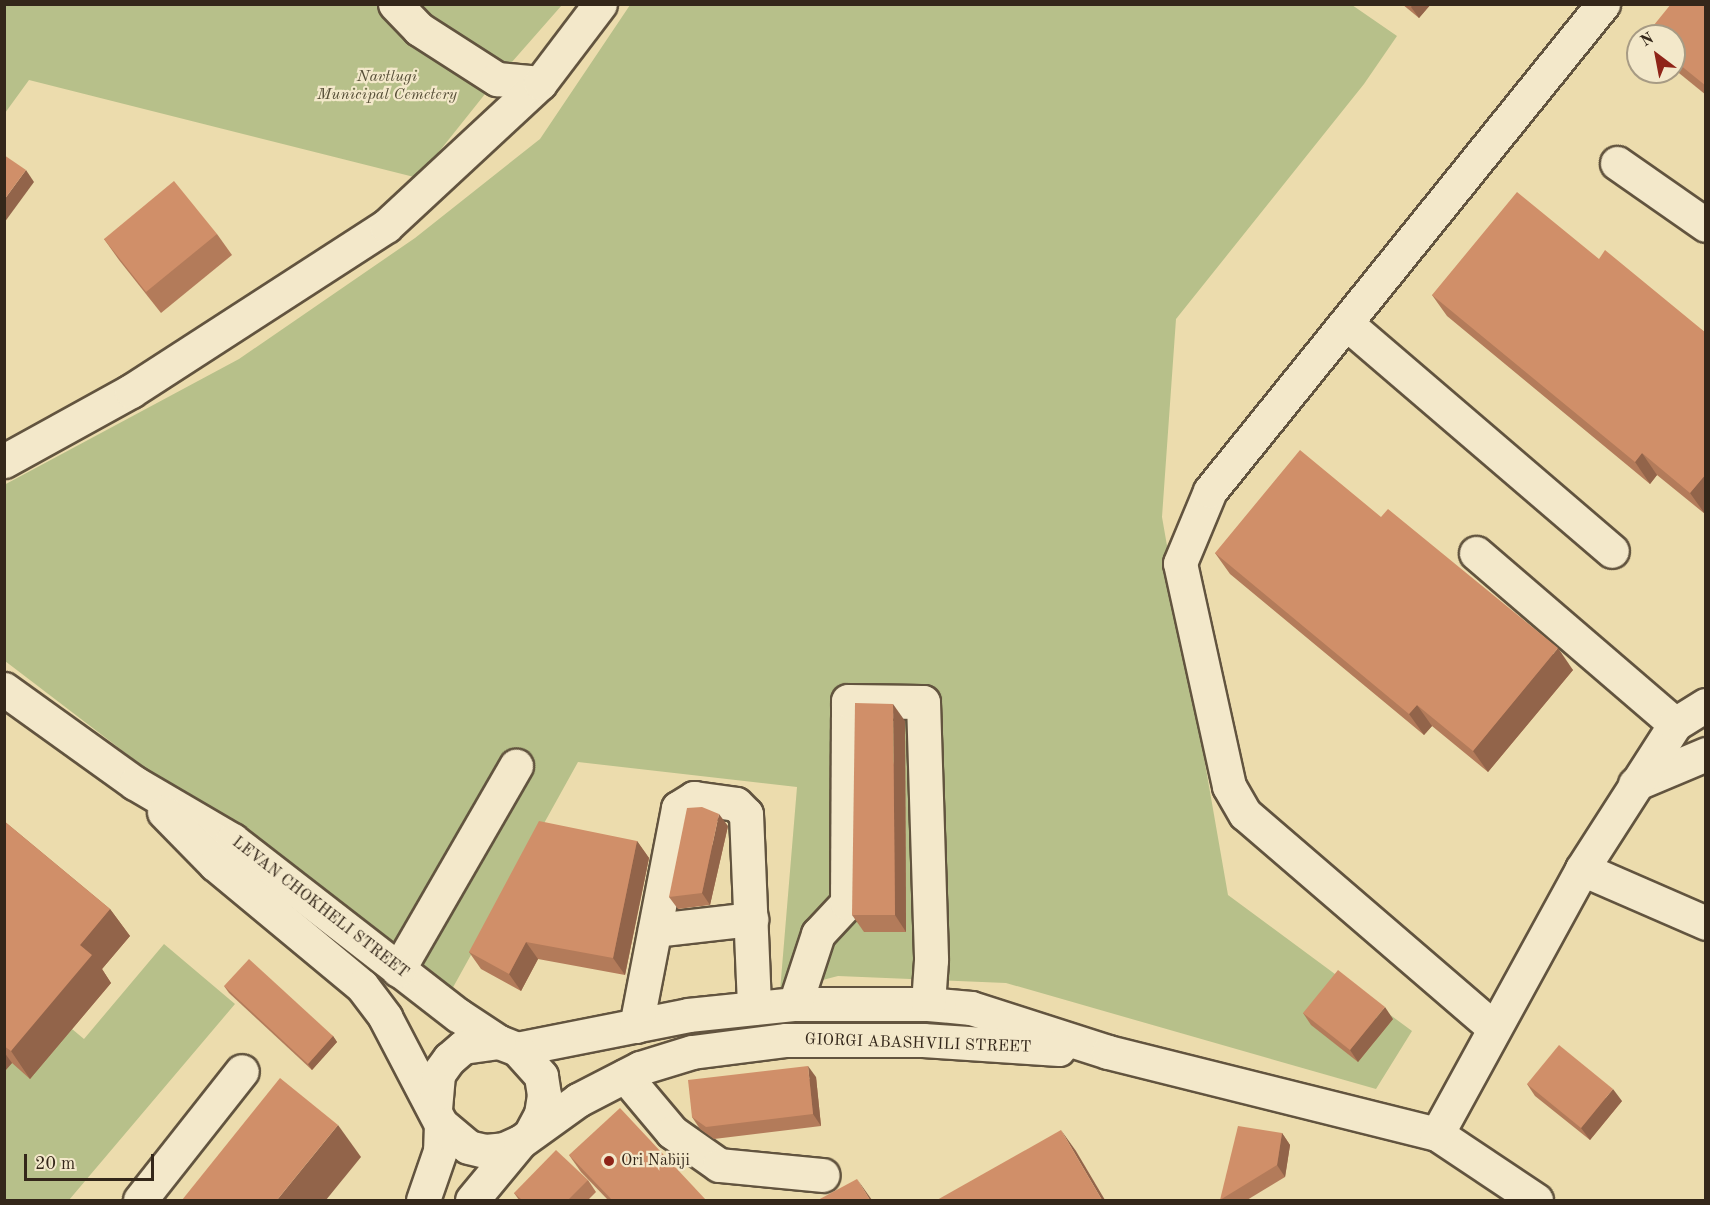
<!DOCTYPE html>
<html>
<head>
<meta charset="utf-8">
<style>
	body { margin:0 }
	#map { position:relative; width:1710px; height:1205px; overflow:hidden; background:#ecdcad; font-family:"Old Standard TT",serif }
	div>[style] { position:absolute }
	.green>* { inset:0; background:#b7c08a }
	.roads { filter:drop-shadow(2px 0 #62543f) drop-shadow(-2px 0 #62543f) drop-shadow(0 2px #62543f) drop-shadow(0 -2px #62543f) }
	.minor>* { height:33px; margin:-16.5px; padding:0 16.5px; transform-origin:16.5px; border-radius:16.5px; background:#f3e8ca }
	.wall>* { inset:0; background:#b37b5a }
	.shaded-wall>* { inset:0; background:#92644a }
	.building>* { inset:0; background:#d08f69 }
	.dots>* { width:16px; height:16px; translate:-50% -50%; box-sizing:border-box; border:3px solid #f3e8ca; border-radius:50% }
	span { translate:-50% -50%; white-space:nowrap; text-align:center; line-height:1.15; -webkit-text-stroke:4.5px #f3e8ca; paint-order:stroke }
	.park-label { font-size:16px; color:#554d36; font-style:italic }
	.street-label { font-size:16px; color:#34271a }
	.poi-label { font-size:16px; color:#34271a }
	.left { translate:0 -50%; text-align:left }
	.frame { position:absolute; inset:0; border:6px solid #34271a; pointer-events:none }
	.north { position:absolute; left:1626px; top:24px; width:60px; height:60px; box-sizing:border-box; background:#f3e8ca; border:2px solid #a79b84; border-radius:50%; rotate:328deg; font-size:16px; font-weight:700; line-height:24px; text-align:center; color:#34271a }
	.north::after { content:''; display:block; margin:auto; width:21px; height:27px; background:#8f2418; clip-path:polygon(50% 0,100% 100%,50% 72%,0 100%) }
	.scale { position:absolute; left:24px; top:1154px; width:130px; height:27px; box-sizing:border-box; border:3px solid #34271a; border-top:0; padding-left:8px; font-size:18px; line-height:21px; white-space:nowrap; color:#34271a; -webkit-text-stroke:4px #f3e8ca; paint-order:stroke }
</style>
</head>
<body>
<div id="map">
	<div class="green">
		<div style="clip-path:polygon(5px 5px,562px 5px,497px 79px,418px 178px,29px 80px,5px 113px)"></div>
		<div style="clip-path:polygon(630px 5px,1352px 5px,1397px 36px,1364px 84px,1176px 319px,1162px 517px,1228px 895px,1412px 1031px,1376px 1089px,1006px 983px,838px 976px,780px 991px,797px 787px,578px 762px,451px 991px,271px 864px,5px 661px,4px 485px,239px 359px,415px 238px,540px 139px)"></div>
		<div style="clip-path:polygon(164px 944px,235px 1004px,69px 1200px,5px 1200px,5px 1025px,30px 994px,84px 1039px)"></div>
	</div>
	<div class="roads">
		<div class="minor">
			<div style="left:395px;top:4px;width:35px;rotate:46deg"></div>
			<div style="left:419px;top:29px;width:93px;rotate:32.7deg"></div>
			<div style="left:497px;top:79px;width:43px;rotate:5.3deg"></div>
			<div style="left:1617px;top:163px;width:108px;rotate:34.9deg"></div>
			<div style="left:1346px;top:323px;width:350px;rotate:40.6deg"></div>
			<div style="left:4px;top:461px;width:145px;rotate:-28.9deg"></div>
			<div style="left:131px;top:391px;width:304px;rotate:-32.9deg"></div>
			<div style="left:386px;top:226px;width:210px;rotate:-42.9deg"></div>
			<div style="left:540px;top:83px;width:99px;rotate:-52.8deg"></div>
			<div style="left:1476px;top:553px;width:262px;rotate:40.7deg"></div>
			<div style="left:4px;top:689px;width:161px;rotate:35.7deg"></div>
			<div style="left:135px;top:783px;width:113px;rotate:30.4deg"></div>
			<div style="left:232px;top:840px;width:286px;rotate:37.8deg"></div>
			<div style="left:458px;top:1015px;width:49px;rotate:33.4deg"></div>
			<div style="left:499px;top:1042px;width:19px;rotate:21deg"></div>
			<div style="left:517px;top:1049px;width:174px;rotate:-11.2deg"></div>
			<div style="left:688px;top:1015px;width:108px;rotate:-5.9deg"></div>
			<div style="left:795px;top:1004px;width:133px"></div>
			<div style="left:928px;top:1004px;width:43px;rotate:5.3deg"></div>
			<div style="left:971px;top:1008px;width:144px;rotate:17.8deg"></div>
			<div style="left:1108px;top:1052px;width:339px;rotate:14deg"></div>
			<div style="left:1437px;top:1134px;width:119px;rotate:33.7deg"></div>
			<div style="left:1635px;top:784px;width:77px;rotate:-22.9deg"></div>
			<div style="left:164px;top:812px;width:73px;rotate:45.6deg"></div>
			<div style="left:215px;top:864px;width:191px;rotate:39.7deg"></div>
			<div style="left:362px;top:986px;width:39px;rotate:53deg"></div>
			<div style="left:385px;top:1017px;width:121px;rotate:62.4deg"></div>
			<div style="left:441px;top:1124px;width:27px;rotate:92deg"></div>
			<div style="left:440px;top:1151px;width:52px;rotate:109.1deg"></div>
			<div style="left:1582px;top:869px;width:135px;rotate:23.5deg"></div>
			<div style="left:655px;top:930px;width:97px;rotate:-6.5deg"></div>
			<div style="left:398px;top:970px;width:236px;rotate:-60deg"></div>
			<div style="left:795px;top:1004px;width:74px;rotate:-71.8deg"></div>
			<div style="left:818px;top:934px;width:42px;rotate:-46.9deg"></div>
			<div style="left:847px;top:903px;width:202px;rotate:-89.7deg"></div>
			<div style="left:848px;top:701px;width:75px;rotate:0.8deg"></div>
			<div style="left:923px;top:702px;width:258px;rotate:88.2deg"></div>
			<div style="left:931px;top:960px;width:44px;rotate:93.9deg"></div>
			<div style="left:636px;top:1026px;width:222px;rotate:-79.1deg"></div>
			<div style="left:678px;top:808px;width:19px;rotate:-32deg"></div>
			<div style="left:694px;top:798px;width:42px;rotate:8.1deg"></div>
			<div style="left:736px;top:804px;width:14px;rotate:45deg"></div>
			<div style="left:746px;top:814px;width:194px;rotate:87.6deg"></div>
			<div style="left:1494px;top:1028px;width:328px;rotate:-139.3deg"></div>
			<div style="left:1245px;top:814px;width:32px;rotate:-120deg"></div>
			<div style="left:1229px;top:786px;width:228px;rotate:-102.4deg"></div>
			<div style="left:1180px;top:563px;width:78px;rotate:-67.4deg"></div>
			<div style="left:1210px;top:491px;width:626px;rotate:-51.1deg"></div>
			<div style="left:517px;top:1049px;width:36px;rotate:48deg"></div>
			<div style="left:541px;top:1076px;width:19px;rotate:81deg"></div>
			<div style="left:544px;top:1095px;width:19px;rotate:99deg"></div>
			<div style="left:541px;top:1114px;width:19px;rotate:118deg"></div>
			<div style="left:625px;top:1076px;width:73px;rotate:50deg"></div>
			<div style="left:672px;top:1132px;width:57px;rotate:35.1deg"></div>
			<div style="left:719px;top:1165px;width:104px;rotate:5.5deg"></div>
			<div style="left:435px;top:1109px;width:35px;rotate:-85deg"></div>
			<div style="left:438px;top:1074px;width:19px;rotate:-54deg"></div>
			<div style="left:449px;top:1059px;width:18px;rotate:-41deg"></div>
			<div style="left:463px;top:1047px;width:36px;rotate:-8deg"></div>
			<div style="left:441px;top:1124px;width:35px;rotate:40deg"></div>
			<div style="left:468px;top:1147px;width:18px;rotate:13deg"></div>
			<div style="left:486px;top:1151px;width:18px;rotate:-6deg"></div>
			<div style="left:504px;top:1149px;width:17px;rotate:-24deg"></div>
			<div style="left:1437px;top:1134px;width:302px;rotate:-61.3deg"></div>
			<div style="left:1582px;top:869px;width:172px;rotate:-57.3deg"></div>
			<div style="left:1675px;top:724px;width:36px;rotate:-32deg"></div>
			<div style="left:140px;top:1200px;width:164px;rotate:-51.7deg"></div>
			<div style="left:472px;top:1200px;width:75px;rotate:-50.4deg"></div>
			<div style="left:520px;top:1142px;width:72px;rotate:-35.9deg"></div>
			<div style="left:578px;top:1100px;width:70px;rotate:-27.3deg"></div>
			<div style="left:640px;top:1068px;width:54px;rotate:-17.1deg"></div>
			<div style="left:692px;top:1052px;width:95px;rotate:-7.3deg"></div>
			<div style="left:786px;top:1040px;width:137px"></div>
			<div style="left:923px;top:1040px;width:136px;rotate:3.8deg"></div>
		</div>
	</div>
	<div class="wall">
		<div style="clip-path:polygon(1402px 4px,1431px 4px,1419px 18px)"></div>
		<div style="clip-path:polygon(1706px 4px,1706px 95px,1674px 69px,1674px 36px)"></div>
		<div style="clip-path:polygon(217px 234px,232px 255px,161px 313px,119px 260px,104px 239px)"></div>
		<div style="clip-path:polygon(1599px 259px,1706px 333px,1705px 514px,1657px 475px,1650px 484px,1447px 316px,1432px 295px)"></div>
		<div style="clip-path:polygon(1381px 517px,1573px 670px,1488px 772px,1432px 726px,1424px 735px,1230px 574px,1215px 553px)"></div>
		<div style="clip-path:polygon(905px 721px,906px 932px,864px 932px,852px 915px)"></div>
		<div style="clip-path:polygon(4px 821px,110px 909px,130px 936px,102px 969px,111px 983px,30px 1079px,12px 1063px,4px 1072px)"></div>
		<div style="clip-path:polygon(728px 826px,710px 905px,678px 909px,669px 897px)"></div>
		<div style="clip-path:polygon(637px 841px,649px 858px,625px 975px,538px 959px,521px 991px,481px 969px,469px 952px)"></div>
		<div style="clip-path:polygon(224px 986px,333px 1036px,337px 1042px,312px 1070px,229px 993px)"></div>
		<div style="clip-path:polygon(1303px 1013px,1393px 1019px,1358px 1062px,1311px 1025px)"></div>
		<div style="clip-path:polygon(816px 1077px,821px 1126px,714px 1139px,700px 1129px,692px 1117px)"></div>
		<div style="clip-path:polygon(1527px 1084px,1622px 1101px,1590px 1140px,1535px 1096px)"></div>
		<div style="clip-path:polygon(1282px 1133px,1290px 1145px,1285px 1177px,1247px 1200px,1220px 1200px)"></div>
		<div style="clip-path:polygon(569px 1155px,706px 1200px,608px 1200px,581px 1172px)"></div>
		<div style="clip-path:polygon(588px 1180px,596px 1192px,588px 1200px,519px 1200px,514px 1193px)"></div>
	</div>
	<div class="shaded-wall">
		<div style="clip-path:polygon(1413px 4px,1431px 4px,1419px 18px,1411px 7px)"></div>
		<div style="clip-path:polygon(26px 170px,34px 182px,4px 223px,4px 200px)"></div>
		<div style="clip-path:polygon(1642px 453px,1657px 475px,1650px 484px,1635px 462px)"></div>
		<div style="clip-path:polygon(1706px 474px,1706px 514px,1705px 514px,1690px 493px)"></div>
		<div style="clip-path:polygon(1558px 648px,1573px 670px,1488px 772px,1473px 751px)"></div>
		<div style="clip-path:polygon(893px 704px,905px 721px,906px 932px,895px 915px)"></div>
		<div style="clip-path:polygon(1417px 705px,1432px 726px,1424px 735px,1409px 714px)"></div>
		<div style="clip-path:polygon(719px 814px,728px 826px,710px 905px,702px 893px)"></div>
		<div style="clip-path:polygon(637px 841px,649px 858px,625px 975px,613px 958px)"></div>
		<div style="clip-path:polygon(110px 909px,130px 936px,102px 969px,111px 983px,30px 1079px,11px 1051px,80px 945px)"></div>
		<div style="clip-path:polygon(526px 942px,538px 959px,521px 991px,509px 974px)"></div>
		<div style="clip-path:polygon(1385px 1007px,1393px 1019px,1358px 1062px,1350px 1050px)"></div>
		<div style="clip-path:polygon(333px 1036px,337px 1042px,312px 1070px,308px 1064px)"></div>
		<div style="clip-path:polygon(4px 1052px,12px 1063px,4px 1072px)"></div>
		<div style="clip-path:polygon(808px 1066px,816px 1077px,821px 1126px,813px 1114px)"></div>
		<div style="clip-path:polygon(1613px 1089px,1622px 1101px,1590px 1140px,1581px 1128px)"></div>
		<div style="clip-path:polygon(338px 1125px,361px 1157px,326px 1200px,277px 1200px)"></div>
		<div style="clip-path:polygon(1061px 1130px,1076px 1151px,1105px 1200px,1102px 1200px)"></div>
		<div style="clip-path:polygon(1282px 1133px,1290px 1145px,1285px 1177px,1277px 1165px)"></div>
		<div style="clip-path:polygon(857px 1179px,872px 1200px,870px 1200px)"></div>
	</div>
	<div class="building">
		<div style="clip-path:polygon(1671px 4px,1706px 4px,1706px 86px,1674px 60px,1674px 36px,1645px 36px)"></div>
		<div style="clip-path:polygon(4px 155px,26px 170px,4px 200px)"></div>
		<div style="clip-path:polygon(174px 181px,217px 234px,146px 292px,104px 239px)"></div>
		<div style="clip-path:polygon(1517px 192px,1599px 259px,1605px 250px,1706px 333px,1706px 474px,1690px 493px,1642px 453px,1635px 462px,1432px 295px)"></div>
		<div style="clip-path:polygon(1300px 450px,1381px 517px,1388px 509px,1558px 648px,1473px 751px,1417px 705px,1409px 714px,1215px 553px)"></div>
		<div style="clip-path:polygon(855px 703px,893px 704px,895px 915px,852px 915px)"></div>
		<div style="clip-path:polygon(702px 807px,719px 814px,702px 893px,669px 897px,687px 808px)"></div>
		<div style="clip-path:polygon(4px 821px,110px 909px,80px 945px,92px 955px,11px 1051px,4px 1046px)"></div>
		<div style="clip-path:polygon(539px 821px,637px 841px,613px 958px,526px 942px,509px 974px,469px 952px)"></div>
		<div style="clip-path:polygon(249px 959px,333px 1036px,308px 1064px,224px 986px)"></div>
		<div style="clip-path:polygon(1338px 970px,1385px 1007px,1350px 1050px,1303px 1013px)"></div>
		<div style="clip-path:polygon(1559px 1045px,1613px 1089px,1581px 1128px,1527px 1084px)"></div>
		<div style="clip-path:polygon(808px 1066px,813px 1114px,706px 1127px,692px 1117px,688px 1080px)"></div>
		<div style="clip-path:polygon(280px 1078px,338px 1125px,277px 1200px,182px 1200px)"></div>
		<div style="clip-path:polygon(620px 1108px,706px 1200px,612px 1200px,569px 1155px)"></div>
		<div style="clip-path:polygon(1238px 1126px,1282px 1133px,1277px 1165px,1220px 1200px)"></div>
		<div style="clip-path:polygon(1061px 1130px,1102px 1200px,937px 1200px)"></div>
		<div style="clip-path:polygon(556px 1150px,588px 1180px,568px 1200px,522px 1200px,514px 1193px)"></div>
		<div style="clip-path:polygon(857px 1179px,870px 1200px,818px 1200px)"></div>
	</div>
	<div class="dots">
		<div style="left:609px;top:1161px;background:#8f2418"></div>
	</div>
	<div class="park-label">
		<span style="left:387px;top:86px">Navtlugi<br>Municipal Cemetery</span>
	</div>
	<div class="street-label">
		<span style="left:320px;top:908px;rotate:38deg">LEVAN CHOKHELI STREET</span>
		<span style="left:918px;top:1044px;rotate:2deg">GIORGI ABASHVILI STREET</span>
	</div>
	<div class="poi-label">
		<span class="left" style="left:621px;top:1161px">Ori Nabiji</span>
	</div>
	<div class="frame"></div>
	<div class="north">N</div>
	<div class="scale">20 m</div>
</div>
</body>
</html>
